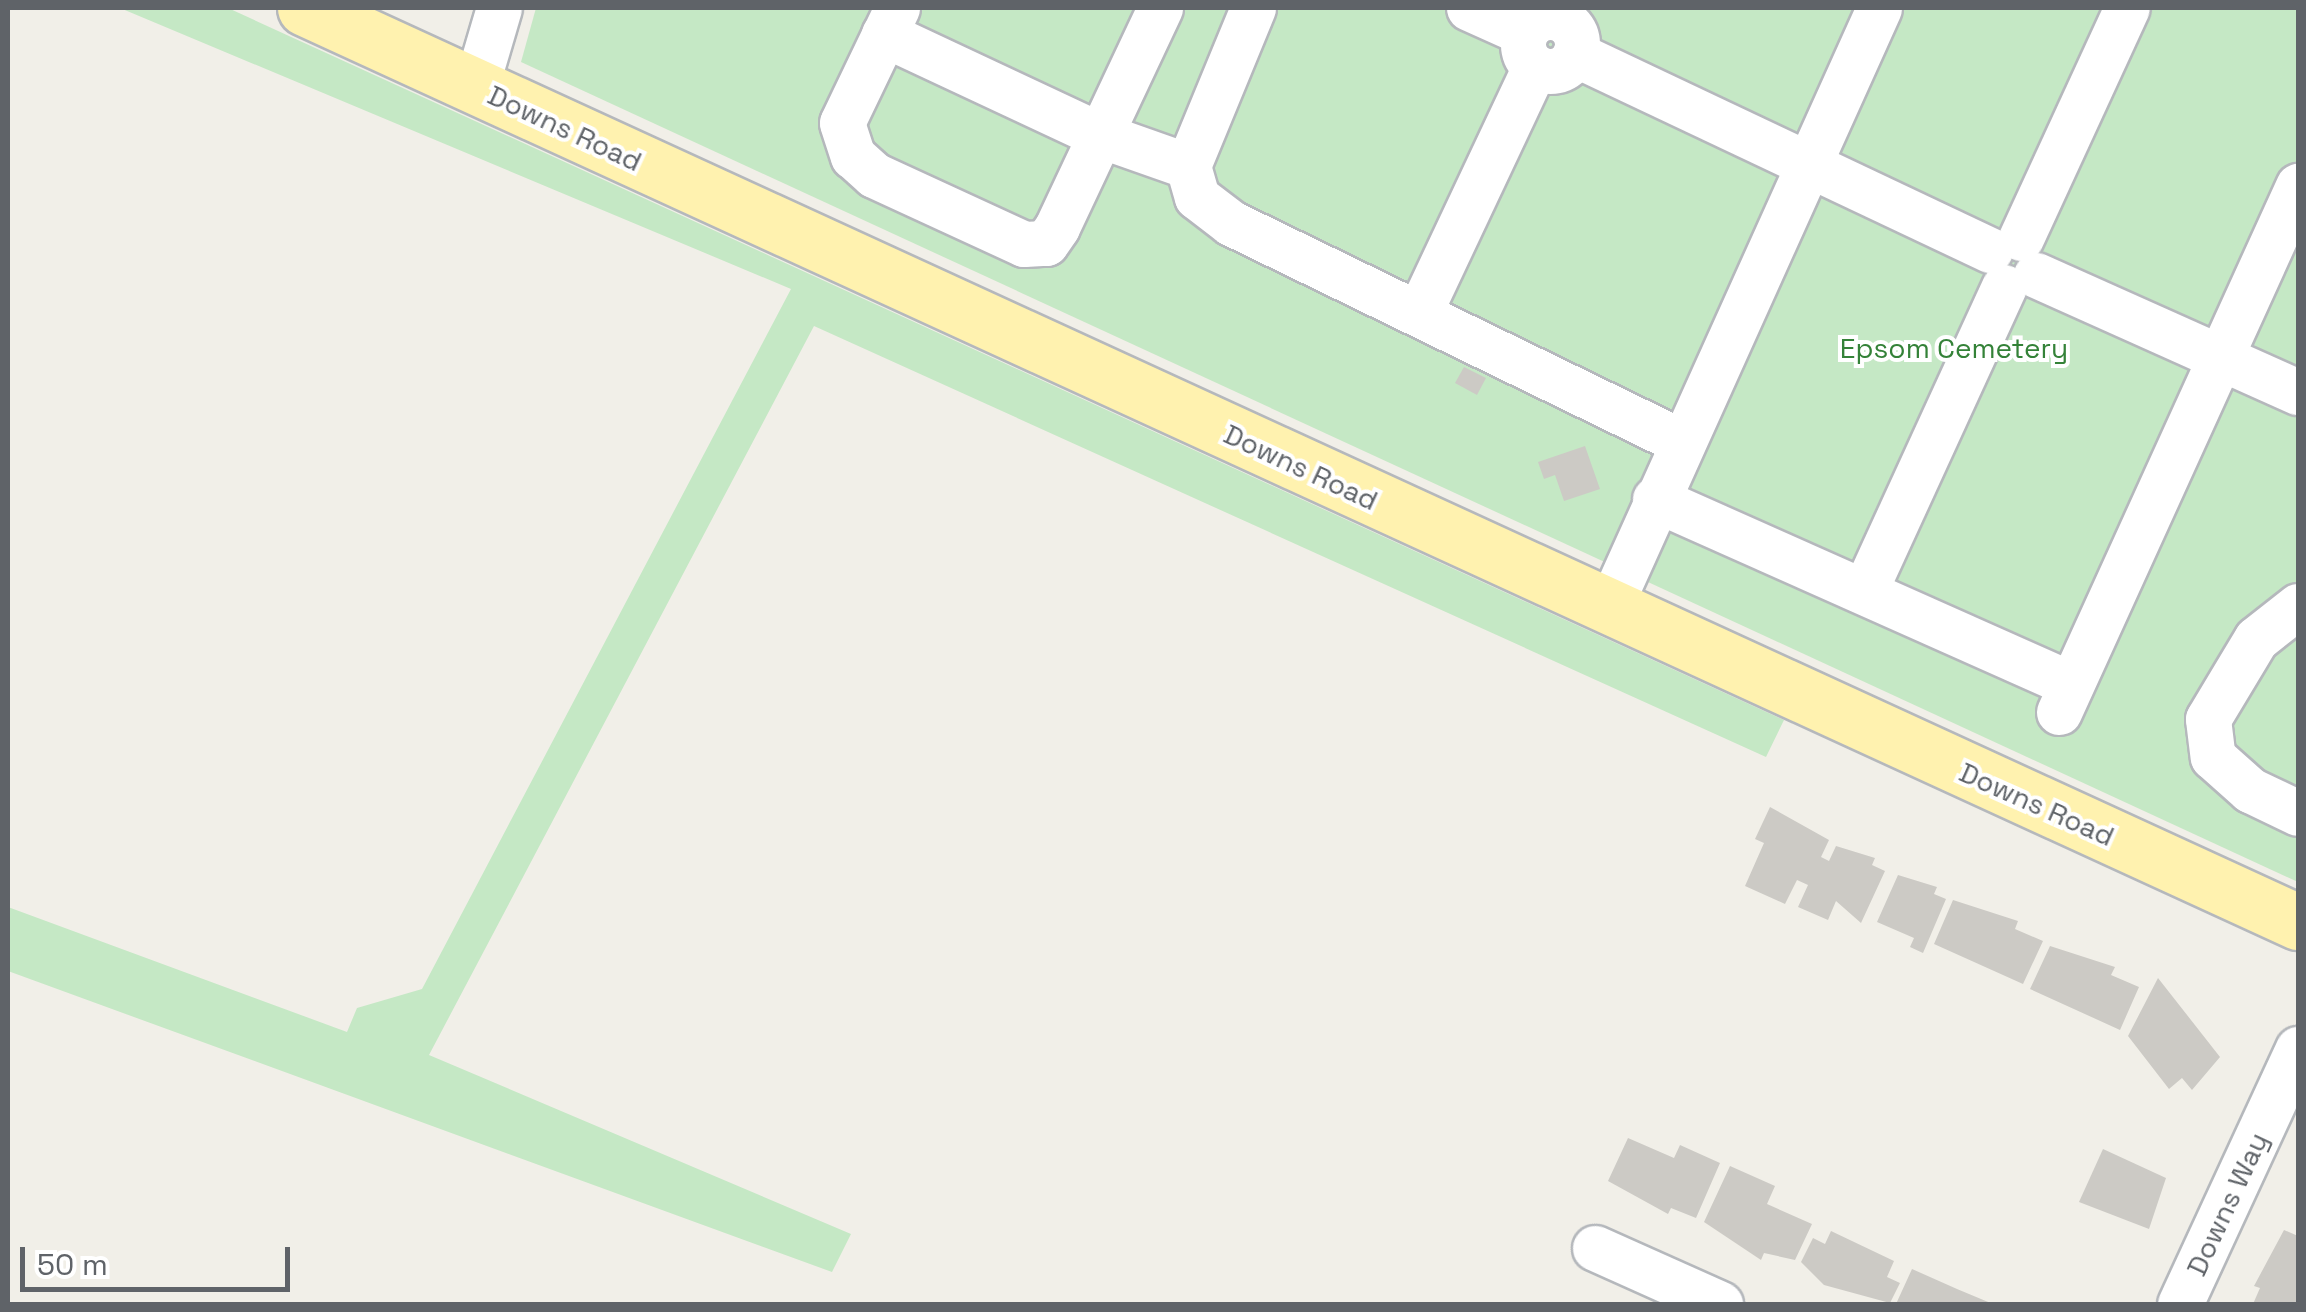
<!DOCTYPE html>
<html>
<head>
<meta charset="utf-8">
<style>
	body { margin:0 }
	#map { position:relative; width:2306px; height:1312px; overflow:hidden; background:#f1efe8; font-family:"Space Grotesk",sans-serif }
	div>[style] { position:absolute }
	.green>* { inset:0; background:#c5e8c5 }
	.building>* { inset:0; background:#cccac5 }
	.roads { filter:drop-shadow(2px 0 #b5b8bc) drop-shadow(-2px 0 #b5b8bc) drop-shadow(0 2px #b5b8bc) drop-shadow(0 -2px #b5b8bc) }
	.minor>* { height:45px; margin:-22.5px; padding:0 22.5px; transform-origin:22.5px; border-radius:22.5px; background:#fff }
	.minor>.ring { margin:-22.5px; padding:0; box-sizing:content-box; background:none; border:45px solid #fff; border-radius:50% }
	.major>* { height:55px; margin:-27.5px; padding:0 27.5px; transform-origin:27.5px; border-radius:27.5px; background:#fff2af }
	span { translate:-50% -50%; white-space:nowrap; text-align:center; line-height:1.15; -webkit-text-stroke:8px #fff; paint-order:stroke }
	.street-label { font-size:28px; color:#5f6368 }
	.park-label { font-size:28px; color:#348238 }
	.frame { position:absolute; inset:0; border:10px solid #5f6368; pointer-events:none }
	.scale { position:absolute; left:20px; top:1247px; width:270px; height:45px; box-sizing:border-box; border:5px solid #5f6368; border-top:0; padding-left:12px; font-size:30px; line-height:35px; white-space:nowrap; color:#5f6368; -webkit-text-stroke:8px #fff; paint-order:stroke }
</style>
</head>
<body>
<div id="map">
	<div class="green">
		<div style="clip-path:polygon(120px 8px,228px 8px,1784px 720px,1766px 757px,814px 326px,429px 1055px,851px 1234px,832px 1272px,8px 971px,8px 907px,347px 1032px,357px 1008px,422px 989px,791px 289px)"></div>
		<div style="clip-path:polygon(536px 8px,2298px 8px,2298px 882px,521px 62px)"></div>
	</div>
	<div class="building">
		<div style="clip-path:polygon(1464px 367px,1486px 378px,1477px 395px,1455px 383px)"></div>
		<div style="clip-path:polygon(1585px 446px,1600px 489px,1564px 501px,1555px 475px,1544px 479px,1538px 462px)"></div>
		<div style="clip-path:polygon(1770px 807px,1829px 840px,1821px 857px,1829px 861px,1836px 846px,1875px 858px,1872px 865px,1885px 871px,1861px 923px,1836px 901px,1828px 920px,1798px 907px,1808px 885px,1797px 880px,1785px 904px,1745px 886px,1764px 843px,1755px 839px)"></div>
		<div style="clip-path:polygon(1898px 875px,1937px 887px,1934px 894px,1946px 899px,1923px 953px,1910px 947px,1914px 938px,1877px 922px)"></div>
		<div style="clip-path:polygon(1953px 900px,2018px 921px,2015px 929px,2043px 941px,2023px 984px,1934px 944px)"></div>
		<div style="clip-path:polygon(2050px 946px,2115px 967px,2111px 975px,2139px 987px,2120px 1030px,2030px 989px)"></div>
		<div style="clip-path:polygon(2158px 978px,2220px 1057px,2192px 1090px,2182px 1078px,2169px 1089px,2128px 1036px)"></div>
		<div style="clip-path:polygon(1628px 1138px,1674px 1158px,1680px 1145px,1720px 1163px,1696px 1218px,1671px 1208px,1668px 1214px,1608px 1181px)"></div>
		<div style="clip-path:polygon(2103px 1149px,2166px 1178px,2149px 1229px,2079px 1202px)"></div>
		<div style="clip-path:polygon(1730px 1166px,1775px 1186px,1767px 1204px,1812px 1224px,1795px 1260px,1764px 1253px,1761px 1260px,1704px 1222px)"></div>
		<div style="clip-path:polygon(2284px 1230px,2298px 1236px,2298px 1304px,2253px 1304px,2260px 1288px,2254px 1286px)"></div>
		<div style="clip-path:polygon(1831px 1231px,1894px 1261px,1887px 1277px,1900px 1283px,1890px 1303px,1824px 1285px,1801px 1262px,1813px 1238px,1825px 1244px)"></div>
		<div style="clip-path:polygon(1912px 1269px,1957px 1289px,1993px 1304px,1896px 1304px)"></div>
	</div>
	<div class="roads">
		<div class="minor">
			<div style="left:897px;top:8px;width:127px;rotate:115.6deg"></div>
			<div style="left:842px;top:123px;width:35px;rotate:72deg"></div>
			<div style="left:853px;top:156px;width:28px;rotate:42deg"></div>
			<div style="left:874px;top:175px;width:165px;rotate:24.7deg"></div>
			<div style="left:1024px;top:244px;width:22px;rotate:-3deg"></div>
			<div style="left:1046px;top:243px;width:19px;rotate:-55deg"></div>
			<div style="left:1057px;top:227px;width:242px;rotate:-64.8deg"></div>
			<div style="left:1253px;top:8px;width:171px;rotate:112.4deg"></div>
			<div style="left:1188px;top:166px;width:32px;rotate:74deg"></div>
			<div style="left:1197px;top:197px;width:43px;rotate:37.4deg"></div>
			<div style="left:1231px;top:223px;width:497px;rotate:25.9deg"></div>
			<div style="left:1469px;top:8px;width:61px;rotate:24.1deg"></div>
			<div class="ring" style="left:1523px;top:17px;width:9px;height:9px"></div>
			<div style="left:884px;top:34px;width:238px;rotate:25.1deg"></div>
			<div style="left:1100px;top:135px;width:93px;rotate:19.4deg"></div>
			<div style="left:1575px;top:54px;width:459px;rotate:25.3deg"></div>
			<div style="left:476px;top:86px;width:81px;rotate:-73.6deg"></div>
			<div style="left:2021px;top:238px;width:253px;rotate:-65.3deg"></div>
			<div style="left:2036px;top:275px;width:287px;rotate:24.1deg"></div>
			<div style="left:1420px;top:311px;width:270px;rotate:-64.8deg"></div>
			<div style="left:1655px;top:499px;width:453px;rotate:24deg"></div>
			<div style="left:1866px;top:588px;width:331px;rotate:-65.4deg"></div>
			<div style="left:2298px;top:606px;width:53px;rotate:141.8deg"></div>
			<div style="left:2256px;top:639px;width:93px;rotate:121deg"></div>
			<div style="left:2208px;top:719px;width:38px;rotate:83deg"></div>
			<div style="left:2213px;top:757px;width:50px;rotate:41.7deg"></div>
			<div style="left:2250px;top:790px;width:53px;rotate:25.6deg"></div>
			<div style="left:1608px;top:610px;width:660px;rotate:-65.76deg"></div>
			<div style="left:2059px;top:712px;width:578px;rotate:-65.56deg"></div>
			<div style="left:1595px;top:1248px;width:137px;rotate:24.1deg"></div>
			<div style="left:2180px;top:1304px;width:281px;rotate:-65.2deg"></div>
		</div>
		<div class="major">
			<div style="left:305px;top:8px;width:2193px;rotate:24.64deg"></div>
		</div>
	</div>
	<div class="street-label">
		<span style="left:565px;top:128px;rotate:25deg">Downs Road</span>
		<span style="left:1301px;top:467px;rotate:25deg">Downs Road</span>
		<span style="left:2037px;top:804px;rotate:24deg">Downs Road</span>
		<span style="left:2227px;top:1204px;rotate:-65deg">Downs Way</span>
	</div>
	<div class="park-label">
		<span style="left:1954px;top:348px">Epsom Cemetery</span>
	</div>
	<div class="frame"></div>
	<div class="scale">50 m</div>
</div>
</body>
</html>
